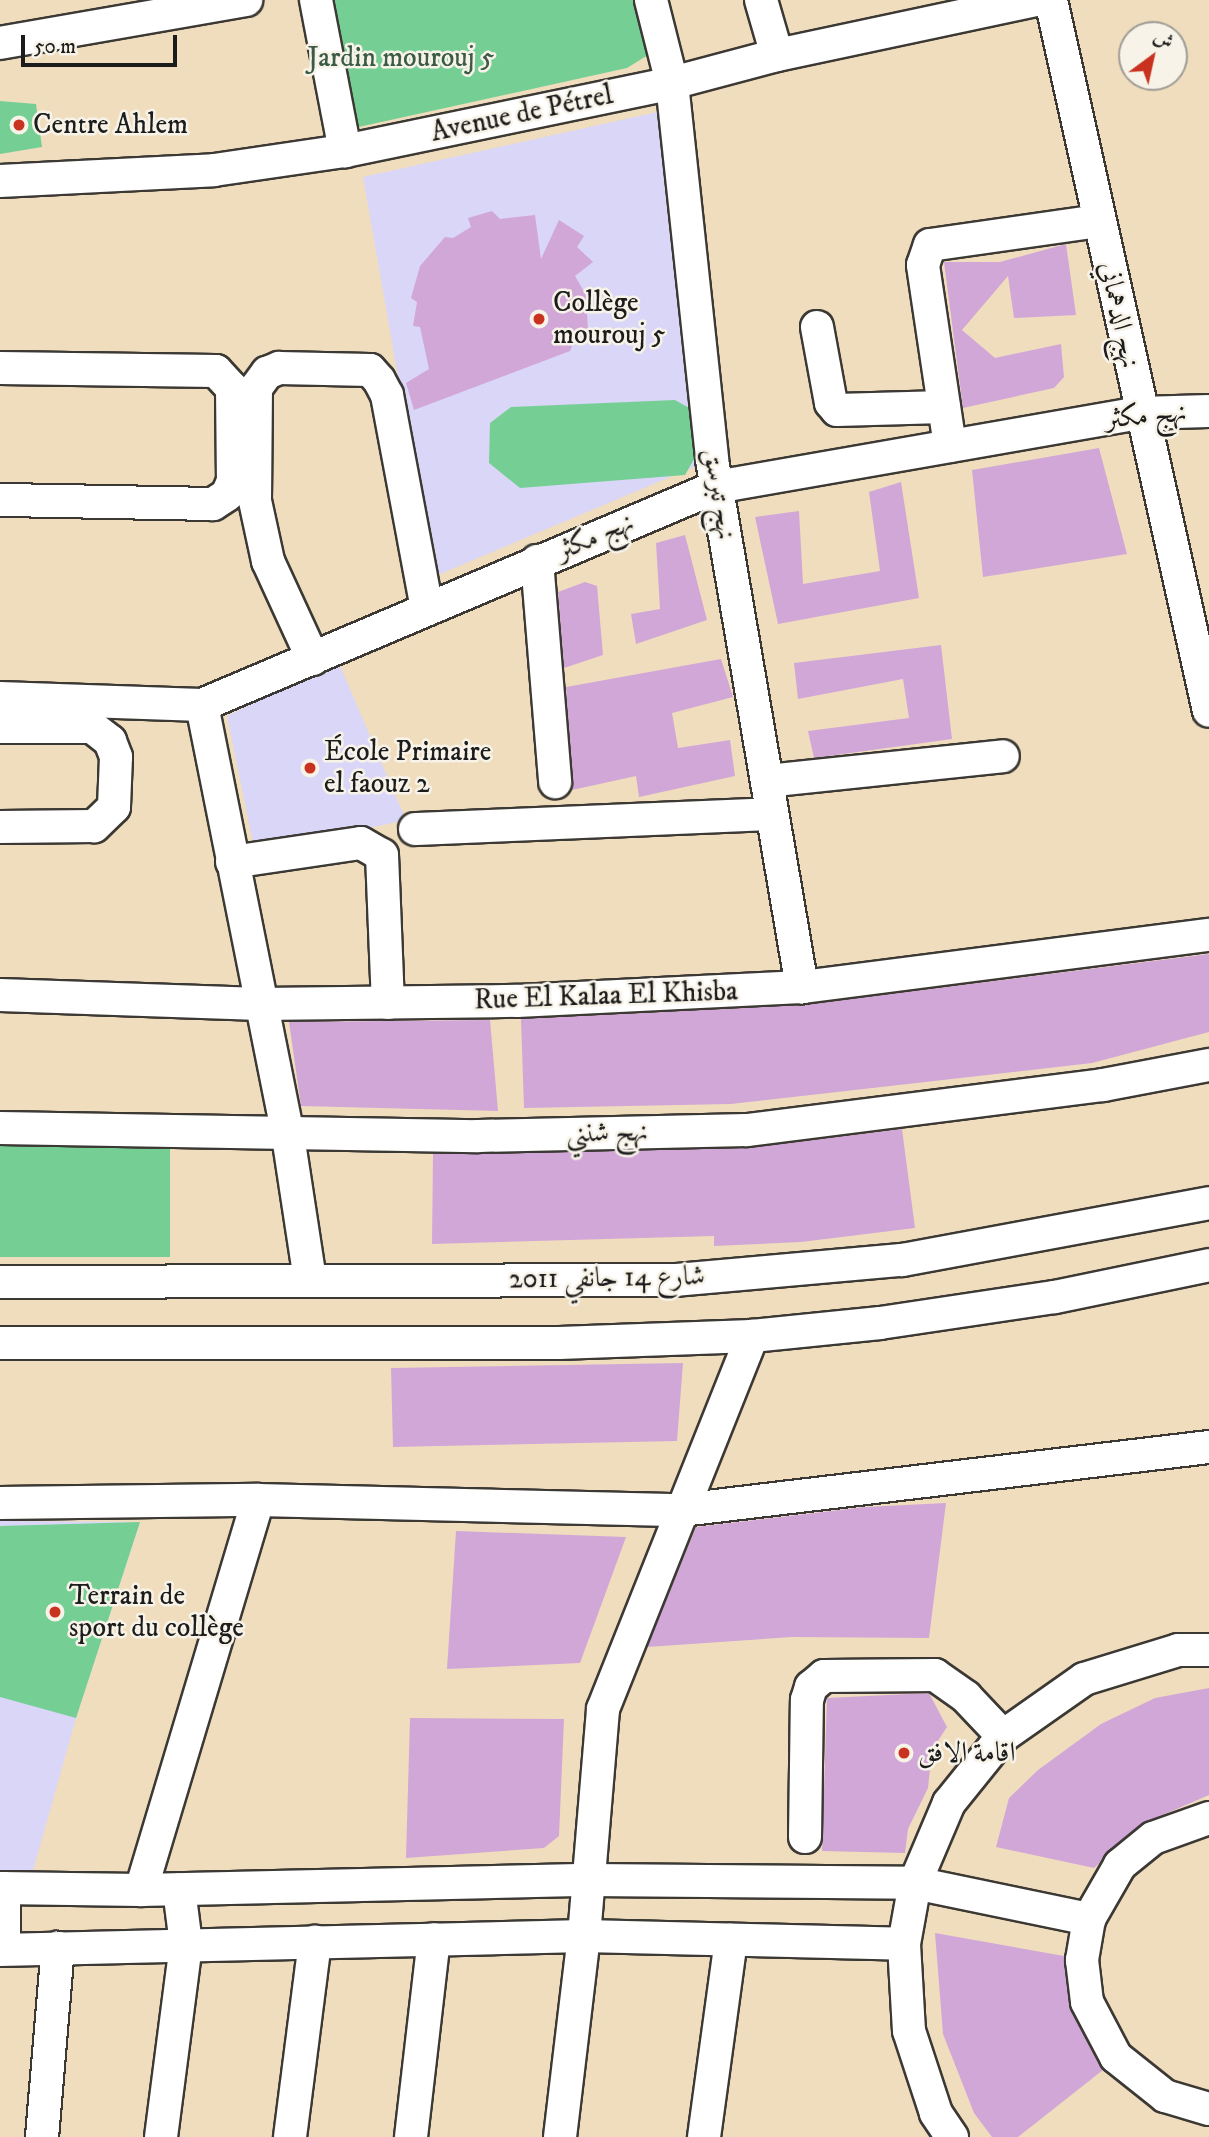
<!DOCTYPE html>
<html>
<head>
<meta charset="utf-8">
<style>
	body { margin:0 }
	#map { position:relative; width:1209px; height:2137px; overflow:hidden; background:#f0ddbd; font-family:"IM FELL DW Pica",Amiri,serif }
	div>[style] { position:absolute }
	.built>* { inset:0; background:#dad6f7 }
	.green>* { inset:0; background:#75cf95 }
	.building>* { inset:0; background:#d1a7d8 }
	.roads { filter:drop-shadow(2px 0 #3c3934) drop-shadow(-2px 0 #3c3934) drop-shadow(0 2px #3c3934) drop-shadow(0 -2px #3c3934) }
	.minor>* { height:32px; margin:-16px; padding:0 16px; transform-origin:16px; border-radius:16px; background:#fff }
	.dots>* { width:19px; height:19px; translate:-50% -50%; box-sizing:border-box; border:4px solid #f7f3e8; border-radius:50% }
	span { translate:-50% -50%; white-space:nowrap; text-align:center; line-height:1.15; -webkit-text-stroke:5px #f7f3e8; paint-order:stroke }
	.park-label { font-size:28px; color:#3b5b46 }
	.street-label { font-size:28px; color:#1c1c1c }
	.poi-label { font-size:28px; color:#1c1c1c }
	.left { translate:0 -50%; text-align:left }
	.north { position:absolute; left:1118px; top:21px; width:70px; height:70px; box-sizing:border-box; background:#f7f3e8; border:2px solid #9f9d96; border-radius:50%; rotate:33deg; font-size:19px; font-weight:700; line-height:28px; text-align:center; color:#1c1c1c }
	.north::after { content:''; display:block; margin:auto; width:24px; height:32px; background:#c8321e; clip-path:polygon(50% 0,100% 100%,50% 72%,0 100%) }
	.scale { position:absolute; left:21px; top:35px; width:156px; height:32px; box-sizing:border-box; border:4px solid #1c1c1c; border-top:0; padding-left:9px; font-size:21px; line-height:24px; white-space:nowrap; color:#1c1c1c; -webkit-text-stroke:5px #f7f3e8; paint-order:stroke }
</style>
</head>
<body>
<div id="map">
	<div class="built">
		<div style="clip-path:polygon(662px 111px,708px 461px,433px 577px,363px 177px)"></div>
		<div style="clip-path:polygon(338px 661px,406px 820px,255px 853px,227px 716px)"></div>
		<div style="clip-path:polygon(0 1521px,140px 1522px,76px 1718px,33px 1871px,0 1871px)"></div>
	</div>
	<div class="green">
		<div style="clip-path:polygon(331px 0,649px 0,661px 47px,627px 68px,354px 128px)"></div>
		<div style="clip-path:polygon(0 101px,36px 104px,42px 147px,0 154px)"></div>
		<div style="clip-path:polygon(675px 400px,691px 409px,697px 454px,685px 475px,520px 488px,489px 463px,490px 423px,511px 407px)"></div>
		<div style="clip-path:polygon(0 1140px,170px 1144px,170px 1257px,0 1257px)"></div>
		<div style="clip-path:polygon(140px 1522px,76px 1718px,0 1697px,0 1526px)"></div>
	</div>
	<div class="building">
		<div style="clip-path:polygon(492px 211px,500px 219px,535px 215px,541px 259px,559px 220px,584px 236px,577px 247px,593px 262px,575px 276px,586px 295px,588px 329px,578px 333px,570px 351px,414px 410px,406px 383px,429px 369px,420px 327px,413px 326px,417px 302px,411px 298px,420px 266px,445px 237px,453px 238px,471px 227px,468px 218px)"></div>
		<div style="clip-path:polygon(1066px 244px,1076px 315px,1014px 318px,1008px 276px,962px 330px,995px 358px,1061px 344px,1064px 377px,1054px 388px,963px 408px,944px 262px,1000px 262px)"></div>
		<div style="clip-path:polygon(1099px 448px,1127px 554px,983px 577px,972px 470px)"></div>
		<div style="clip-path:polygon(901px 482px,919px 598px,778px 624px,755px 517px,799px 511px,803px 584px,880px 571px,869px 492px)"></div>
		<div style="clip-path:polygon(685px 535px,707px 620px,636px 644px,631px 614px,660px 609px,656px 543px)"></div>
		<div style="clip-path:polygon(585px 582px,597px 586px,603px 655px,564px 668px,558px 592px)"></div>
		<div style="clip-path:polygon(941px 645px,952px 739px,814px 758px,808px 731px,909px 718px,903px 679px,798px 699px,794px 663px)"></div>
		<div style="clip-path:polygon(721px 659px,733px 697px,672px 713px,678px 748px,730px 740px,735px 776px,639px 797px,636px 776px,572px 790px,566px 687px)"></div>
		<div style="clip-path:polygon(1209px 954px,1209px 1032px,1092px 1063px,731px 1104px,524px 1108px,521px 1019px,804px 1005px)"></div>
		<div style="clip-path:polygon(490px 1020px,498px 1111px,301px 1106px,289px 1022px)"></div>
		<div style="clip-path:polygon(902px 1129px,915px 1228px,801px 1242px,714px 1246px,714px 1236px,432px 1244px,433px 1154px,748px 1148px)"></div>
		<div style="clip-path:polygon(683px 1363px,677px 1441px,393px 1447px,391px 1368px)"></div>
		<div style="clip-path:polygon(946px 1503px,929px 1638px,792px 1637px,647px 1647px,696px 1527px,865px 1507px)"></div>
		<div style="clip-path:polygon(456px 1531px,626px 1537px,580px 1663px,447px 1669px)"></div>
		<div style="clip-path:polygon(1209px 1688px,1209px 1795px,1142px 1824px,1094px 1868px,996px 1847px,1009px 1798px,1038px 1770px,1101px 1724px,1155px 1698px)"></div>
		<div style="clip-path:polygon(929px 1693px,947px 1727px,932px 1750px,928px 1788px,908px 1829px,905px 1853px,822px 1851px,827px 1698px)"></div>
		<div style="clip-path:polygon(410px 1718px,564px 1719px,559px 1836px,544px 1848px,406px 1858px)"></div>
		<div style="clip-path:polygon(935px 1933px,1064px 1956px,1071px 2010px,1103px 2070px,1018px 2137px,992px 2137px,974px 2113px,943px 2034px)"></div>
	</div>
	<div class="roads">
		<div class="minor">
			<div style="left:316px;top:0;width:154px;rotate:79.1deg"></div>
			<div style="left:651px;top:0;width:86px;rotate:75.8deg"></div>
			<div style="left:672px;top:83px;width:379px;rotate:83.9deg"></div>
			<div style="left:712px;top:460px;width:535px;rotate:80.31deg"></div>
			<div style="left:761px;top:0;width:57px;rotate:73.8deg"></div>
			<div style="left:1051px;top:0;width:728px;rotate:77.47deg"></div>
			<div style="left:0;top:43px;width:250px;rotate:-9.9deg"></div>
			<div style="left:0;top:181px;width:214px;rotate:-2.9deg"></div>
			<div style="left:214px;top:170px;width:132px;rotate:-8.3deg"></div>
			<div style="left:345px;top:151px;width:334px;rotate:-11.7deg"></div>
			<div style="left:672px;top:83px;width:109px;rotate:-14.9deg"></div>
			<div style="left:777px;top:55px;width:265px;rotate:-12deg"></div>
			<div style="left:817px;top:327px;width:77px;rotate:79.6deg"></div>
			<div style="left:831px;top:403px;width:9px;rotate:49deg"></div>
			<div style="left:837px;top:410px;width:107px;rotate:-1.6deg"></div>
			<div style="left:0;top:368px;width:216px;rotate:0.8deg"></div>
			<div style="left:216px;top:371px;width:23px;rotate:47deg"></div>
			<div style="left:232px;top:388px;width:93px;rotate:89.4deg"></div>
			<div style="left:233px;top:481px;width:15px;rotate:113deg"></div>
			<div style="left:227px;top:495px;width:17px;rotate:147deg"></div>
			<div style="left:213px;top:504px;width:213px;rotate:-178.9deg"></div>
			<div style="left:950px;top:446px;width:183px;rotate:-98.5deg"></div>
			<div style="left:923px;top:265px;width:21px;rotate:-71deg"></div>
			<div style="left:930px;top:245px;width:171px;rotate:-8.1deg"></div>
			<div style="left:537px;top:561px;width:222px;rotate:85.3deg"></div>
			<div style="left:313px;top:659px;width:108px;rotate:-114.7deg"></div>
			<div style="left:268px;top:561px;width:61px;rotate:-102.2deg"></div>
			<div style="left:255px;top:501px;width:113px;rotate:-89.5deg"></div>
			<div style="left:256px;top:388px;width:19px;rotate:-54deg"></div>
			<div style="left:267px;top:373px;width:13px;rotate:-23deg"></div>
			<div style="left:279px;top:368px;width:91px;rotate:1.3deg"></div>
			<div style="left:370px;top:370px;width:13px;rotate:48deg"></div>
			<div style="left:379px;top:380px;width:17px;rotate:62deg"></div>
			<div style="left:387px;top:395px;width:218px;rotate:79.4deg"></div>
			<div style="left:0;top:698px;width:202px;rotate:2deg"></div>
			<div style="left:202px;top:705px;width:558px;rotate:-22.98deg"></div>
			<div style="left:716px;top:487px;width:430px;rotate:-9.9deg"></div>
			<div style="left:1140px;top:413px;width:69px;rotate:-1.7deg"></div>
			<div style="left:202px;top:705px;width:439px;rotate:78.7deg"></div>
			<div style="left:288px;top:1136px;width:145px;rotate:81.3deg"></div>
			<div style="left:0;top:727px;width:92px"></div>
			<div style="left:92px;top:727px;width:23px;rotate:38deg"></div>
			<div style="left:110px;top:741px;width:17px;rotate:69deg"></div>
			<div style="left:116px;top:757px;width:50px;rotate:92.3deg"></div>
			<div style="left:114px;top:807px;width:28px;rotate:136deg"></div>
			<div style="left:94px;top:826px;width:94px;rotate:179.4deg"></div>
			<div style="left:767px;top:781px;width:237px;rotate:-6deg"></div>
			<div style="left:415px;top:829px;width:357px;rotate:-2.4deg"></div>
			<div style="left:232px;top:862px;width:130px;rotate:-8.4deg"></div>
			<div style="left:361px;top:843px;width:24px;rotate:30deg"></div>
			<div style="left:382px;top:855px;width:148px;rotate:87.7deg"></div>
			<div style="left:0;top:995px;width:260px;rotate:2deg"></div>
			<div style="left:260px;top:1004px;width:257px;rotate:-0.7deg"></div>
			<div style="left:517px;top:1001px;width:285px;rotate:-2.8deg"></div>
			<div style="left:802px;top:987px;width:410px;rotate:-7.3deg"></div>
			<div style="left:0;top:1128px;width:478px;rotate:1deg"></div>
			<div style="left:478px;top:1136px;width:269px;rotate:-1.3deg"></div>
			<div style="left:747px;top:1130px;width:359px;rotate:-7.2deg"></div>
			<div style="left:1103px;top:1085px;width:108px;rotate:-10.7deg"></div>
			<div style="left:0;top:1282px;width:676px;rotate:-0.17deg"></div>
			<div style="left:676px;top:1280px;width:227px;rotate:-5.1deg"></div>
			<div style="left:902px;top:1260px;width:312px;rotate:-10.5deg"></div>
			<div style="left:0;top:1343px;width:559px"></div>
			<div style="left:559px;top:1343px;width:193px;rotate:-2.1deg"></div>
			<div style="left:752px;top:1336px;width:129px;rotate:-5.8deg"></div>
			<div style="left:880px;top:1323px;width:177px;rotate:-8.5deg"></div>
			<div style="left:1055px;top:1297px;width:157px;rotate:-11.7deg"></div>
			<div style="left:0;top:1503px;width:258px;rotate:-0.7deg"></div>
			<div style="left:258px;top:1500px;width:424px;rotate:1.4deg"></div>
			<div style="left:682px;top:1510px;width:531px;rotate:-6.82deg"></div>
			<div style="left:1209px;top:1818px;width:59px;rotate:160.3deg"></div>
			<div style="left:1153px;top:1838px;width:43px;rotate:140.7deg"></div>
			<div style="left:1120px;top:1865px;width:62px;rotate:119.9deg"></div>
			<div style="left:1089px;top:1919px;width:42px;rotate:99.7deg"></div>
			<div style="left:1082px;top:1960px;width:42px;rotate:83.2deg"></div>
			<div style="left:1087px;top:2002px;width:62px;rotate:62.2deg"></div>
			<div style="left:1116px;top:2057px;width:63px;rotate:38.5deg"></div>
			<div style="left:1165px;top:2096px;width:46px;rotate:16.5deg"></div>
			<div style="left:805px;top:1837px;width:137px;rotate:-89.2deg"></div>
			<div style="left:807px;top:1700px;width:14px;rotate:-73deg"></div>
			<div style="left:811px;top:1687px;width:17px;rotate:-40deg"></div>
			<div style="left:824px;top:1676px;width:111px;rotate:-0.5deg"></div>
			<div style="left:935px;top:1675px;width:38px;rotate:35deg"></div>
			<div style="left:966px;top:1697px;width:54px;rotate:46.5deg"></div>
			<div style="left:0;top:1888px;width:141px;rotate:0.8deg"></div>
			<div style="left:141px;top:1890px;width:448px;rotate:-1.3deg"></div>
			<div style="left:589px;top:1880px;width:326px;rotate:0.5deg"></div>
			<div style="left:915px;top:1883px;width:178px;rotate:11.7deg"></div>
			<div style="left:4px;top:1888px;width:61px;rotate:90deg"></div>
			<div style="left:141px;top:1890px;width:407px;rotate:-73.3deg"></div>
			<div style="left:0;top:1950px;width:584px;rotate:-1.37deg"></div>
			<div style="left:584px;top:1936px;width:320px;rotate:1.4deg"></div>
			<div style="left:42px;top:2137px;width:190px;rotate:-85.2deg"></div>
			<div style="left:161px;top:2137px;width:195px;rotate:-82.6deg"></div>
			<div style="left:186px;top:1944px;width:55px;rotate:-97.3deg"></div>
			<div style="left:290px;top:2137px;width:197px;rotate:-82.7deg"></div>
			<div style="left:411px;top:2137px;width:199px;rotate:-83.4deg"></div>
			<div style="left:560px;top:2137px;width:202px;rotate:-83.2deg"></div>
			<div style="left:584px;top:1936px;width:228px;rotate:-85.2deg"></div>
			<div style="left:603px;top:1709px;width:402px;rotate:-68.2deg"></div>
			<div style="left:704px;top:2137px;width:199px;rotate:-82.2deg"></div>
			<div style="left:952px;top:2137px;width:29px;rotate:-124deg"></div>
			<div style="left:936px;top:2113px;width:86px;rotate:-108.2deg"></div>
			<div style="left:909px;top:2031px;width:87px;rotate:-93.3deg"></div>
			<div style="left:904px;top:1944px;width:62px;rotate:-79.8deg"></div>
			<div style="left:915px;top:1883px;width:87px;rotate:-67deg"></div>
			<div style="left:949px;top:1803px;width:86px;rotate:-51.1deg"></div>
			<div style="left:1003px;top:1736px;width:99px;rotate:-35.1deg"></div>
			<div style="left:1084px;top:1679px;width:98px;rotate:-17.1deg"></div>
			<div style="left:1178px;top:1650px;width:31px"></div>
		</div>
	</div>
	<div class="dots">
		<div style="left:19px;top:125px;background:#c8321e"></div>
		<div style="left:539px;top:319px;background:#c8321e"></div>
		<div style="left:310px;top:768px;background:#c8321e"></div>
		<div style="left:55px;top:1612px;background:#c8321e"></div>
		<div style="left:904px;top:1753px;background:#c8321e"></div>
	</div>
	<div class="park-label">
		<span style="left:401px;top:58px">Jardin mourouj 5</span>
	</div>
	<div class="street-label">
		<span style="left:522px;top:114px;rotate:-12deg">Avenue de Pétrel</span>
		<span style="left:1119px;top:315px;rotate:78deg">نهج الدهماني</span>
		<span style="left:1146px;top:416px;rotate:-5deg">نهج مكثر</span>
		<span style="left:719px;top:494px;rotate:81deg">نهج تبرسق</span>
		<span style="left:595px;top:537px;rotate:-23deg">نهج مكثر</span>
		<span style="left:606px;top:996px;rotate:-2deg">Rue El Kalaa El Khisba</span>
		<span style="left:607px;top:1133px;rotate:-1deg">نهج شنني</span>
		<span style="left:607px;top:1278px;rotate:-1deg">شارع 14 جانفي 2011</span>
	</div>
	<div class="poi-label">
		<span class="left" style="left:33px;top:125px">Centre Ahlem</span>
		<span class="left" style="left:553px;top:319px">Collège<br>mourouj 5</span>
		<span class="left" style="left:324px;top:768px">École Primaire<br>el faouz 2</span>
		<span class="left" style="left:69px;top:1612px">Terrain de<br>sport du collège</span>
		<span class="left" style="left:918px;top:1753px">اقامة الافق</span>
	</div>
	<div class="north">ش</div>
	<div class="scale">50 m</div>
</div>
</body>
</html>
